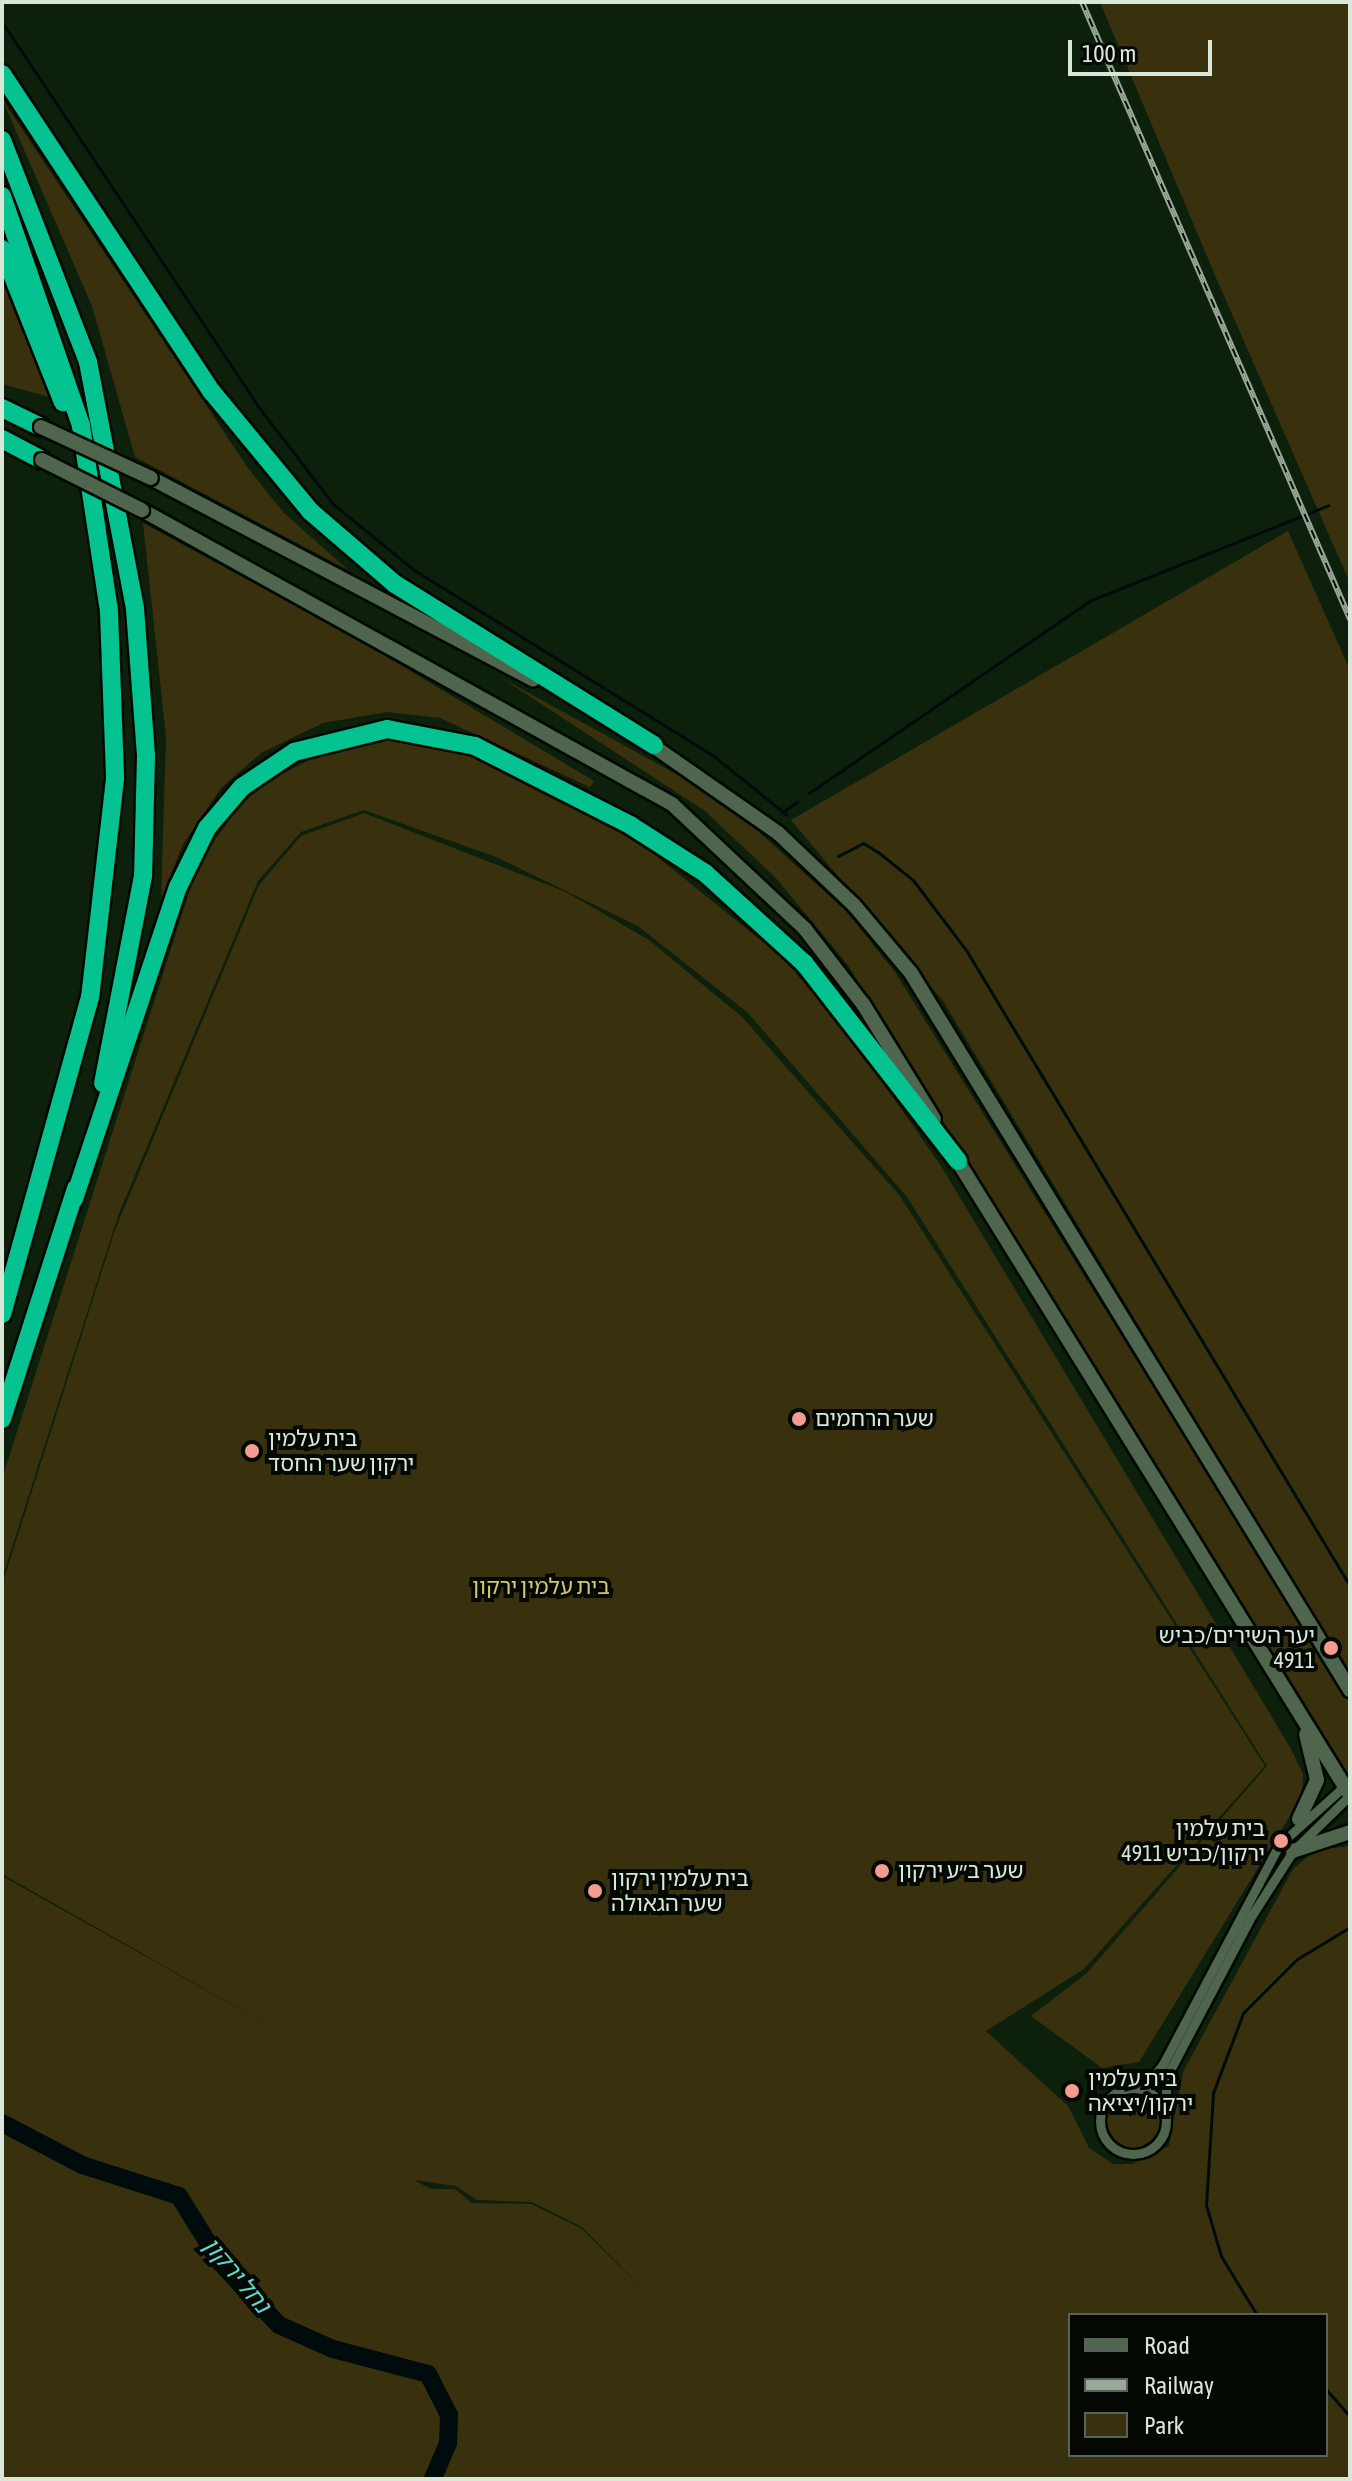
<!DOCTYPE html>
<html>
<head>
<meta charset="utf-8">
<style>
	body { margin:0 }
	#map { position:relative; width:1352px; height:2481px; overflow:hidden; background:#0d200c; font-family:"Asap Condensed","Noto Sans Hebrew",sans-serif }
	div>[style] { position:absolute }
	.green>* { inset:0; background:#39310e }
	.round { border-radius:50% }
	.stream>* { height:3px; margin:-1.5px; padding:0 1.5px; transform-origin:1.5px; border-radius:1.5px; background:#000c0b }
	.river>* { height:18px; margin:-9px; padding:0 9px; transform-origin:9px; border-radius:9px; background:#000c0b }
	.roads { filter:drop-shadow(2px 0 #000900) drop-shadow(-2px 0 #000900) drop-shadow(0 2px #000900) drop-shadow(0 -2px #000900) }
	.street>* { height:9px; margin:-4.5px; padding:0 4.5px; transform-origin:4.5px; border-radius:4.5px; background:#4f654e }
	.street>.ring { margin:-4.5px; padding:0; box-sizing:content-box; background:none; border:9px solid #4f654e; border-radius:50% }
	.secondary>* { height:14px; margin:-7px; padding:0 7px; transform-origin:7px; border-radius:7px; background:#4f654e }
	.highway>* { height:18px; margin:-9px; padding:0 9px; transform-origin:9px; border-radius:9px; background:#05c391 }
	.rail>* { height:6px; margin-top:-3px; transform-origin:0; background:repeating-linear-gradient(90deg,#030802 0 9px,#99a898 0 18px); box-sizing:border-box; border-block:2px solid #99a898 }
	.bridges { filter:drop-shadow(2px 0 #000900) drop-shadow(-2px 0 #000900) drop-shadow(0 2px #000900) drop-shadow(0 -2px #000900) }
	.secondary-bridge>* { height:14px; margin:-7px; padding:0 7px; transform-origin:7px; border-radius:7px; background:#4f654e }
	.dots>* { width:22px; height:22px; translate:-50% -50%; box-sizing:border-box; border:4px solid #030802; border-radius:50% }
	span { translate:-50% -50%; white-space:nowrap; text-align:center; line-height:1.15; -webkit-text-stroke:8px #030802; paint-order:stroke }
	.poi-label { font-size:22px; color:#d9e6d8 }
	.left { translate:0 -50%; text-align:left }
	.right { translate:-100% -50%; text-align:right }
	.park-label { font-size:22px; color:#d8c46d }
	.water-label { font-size:24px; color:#5dd8d0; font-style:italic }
	.frame { position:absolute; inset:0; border:4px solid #d9e6d8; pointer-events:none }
	.legend { position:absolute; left:1068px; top:2313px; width:260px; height:144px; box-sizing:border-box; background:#030802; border:2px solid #596158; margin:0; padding:10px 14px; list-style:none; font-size:24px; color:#d9e6d8 }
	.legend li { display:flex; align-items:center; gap:16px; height:40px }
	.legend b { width:40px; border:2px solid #596158 }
	.scale { position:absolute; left:1068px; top:40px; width:144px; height:36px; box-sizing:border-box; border:4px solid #d9e6d8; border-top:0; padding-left:10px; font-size:24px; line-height:28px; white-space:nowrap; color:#d9e6d8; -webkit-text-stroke:6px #030802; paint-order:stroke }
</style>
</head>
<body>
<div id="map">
	<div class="green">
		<div style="clip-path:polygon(1100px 2px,1350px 2px,1350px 583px,1214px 273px)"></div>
		<div style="clip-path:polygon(2px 99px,248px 468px,283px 512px,348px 570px,135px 457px,92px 306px)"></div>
		<div style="clip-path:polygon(2px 274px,11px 292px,53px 398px,2px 384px)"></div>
		<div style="clip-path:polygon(143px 523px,357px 639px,594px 781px,590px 787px,440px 718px,387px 712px,323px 723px,261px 753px,221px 788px,182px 846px,161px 900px,166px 737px)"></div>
		<div style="clip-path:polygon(1288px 531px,1350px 670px,1350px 1676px,943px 1001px,791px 820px)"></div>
		<div style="clip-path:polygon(500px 677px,725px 801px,846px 911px,895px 972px,1350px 1703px,1350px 1776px,1343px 1778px,848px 965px,775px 877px,705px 811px)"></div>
		<div style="clip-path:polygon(403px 738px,483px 760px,629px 834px,783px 958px,851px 1037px,941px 1166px,1291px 1749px,1303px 1774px,1302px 1796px,1139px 2062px,1102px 2068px,1031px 2016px,1087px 1973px,1267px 1766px,907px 1197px,748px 1013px,638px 926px,496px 857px,364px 810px,301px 832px,258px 881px,118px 1216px,2px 1579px,2px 1479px,198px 864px,239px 806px,269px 781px,320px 754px)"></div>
		<div style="clip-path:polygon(evenodd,364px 813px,566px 892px,649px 940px,742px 1017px,900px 1196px,1265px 1766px,1084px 1969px,986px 2031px,1068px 2106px,1089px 2148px,1113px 2164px,1132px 2164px,1169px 2146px,1183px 2072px,1293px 1869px,1316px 1850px,1350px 1846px,1350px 2479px,2px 2479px,2px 1876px,286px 2035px,2px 1874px,2px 1585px,115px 1230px,259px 885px,301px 836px,364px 813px,414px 2180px,456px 2186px,477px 2200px,532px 2202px,582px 2227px,647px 2293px,581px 2228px,531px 2204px,472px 2203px,455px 2189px,431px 2189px,414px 2180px,364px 813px,1070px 2315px,1326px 2315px,1326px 2455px,1070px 2455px,1070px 2315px)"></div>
		<div class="round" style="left:1106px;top:2094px;width:54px;height:54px"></div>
	</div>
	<div class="stream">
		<div style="left:2px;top:22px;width:460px;rotate:56.3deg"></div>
		<div style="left:257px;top:405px;width:126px;rotate:52.4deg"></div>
		<div style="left:334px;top:505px;width:103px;rotate:39.1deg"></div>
		<div style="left:414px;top:570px;width:349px;rotate:31.8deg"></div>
		<div style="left:711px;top:754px;width:97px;rotate:38.8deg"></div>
		<div style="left:809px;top:793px;width:340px;rotate:-34.4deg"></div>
		<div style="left:1089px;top:601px;width:258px;rotate:-21.8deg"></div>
		<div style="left:784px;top:811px;width:16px;rotate:-35deg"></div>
		<div style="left:838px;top:856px;width:28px;rotate:-27deg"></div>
		<div style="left:863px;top:843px;width:17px;rotate:31deg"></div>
		<div style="left:878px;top:852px;width:45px;rotate:38.7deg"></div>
		<div style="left:913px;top:880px;width:88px;rotate:52.9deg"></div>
		<div style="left:966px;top:950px;width:743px;rotate:58.88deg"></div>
		<div style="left:1257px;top:2315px;width:69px;rotate:-121.4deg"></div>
		<div style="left:1221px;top:2256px;width:53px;rotate:-106.4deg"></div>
		<div style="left:1206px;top:2205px;width:112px;rotate:-86.4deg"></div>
		<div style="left:1213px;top:2093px;width:85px;rotate:-69.4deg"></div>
		<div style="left:1243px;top:2013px;width:76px;rotate:-45deg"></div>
		<div style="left:1297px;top:1959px;width:62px;rotate:-31.1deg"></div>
		<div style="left:1326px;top:2389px;width:37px;rotate:49deg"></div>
	</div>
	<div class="river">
		<div style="left:2px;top:2123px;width:90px;rotate:27.7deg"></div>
		<div style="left:82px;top:2165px;width:102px;rotate:17.7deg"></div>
		<div style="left:179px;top:2196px;width:78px;rotate:58.2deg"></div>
		<div style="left:220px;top:2262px;width:86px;rotate:46.9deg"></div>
		<div style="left:279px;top:2325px;width:59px;rotate:24deg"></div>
		<div style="left:333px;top:2349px;width:98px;rotate:14.7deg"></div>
		<div style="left:428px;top:2374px;width:46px;rotate:62.9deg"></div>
		<div style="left:449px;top:2415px;width:28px;rotate:92deg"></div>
		<div style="left:448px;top:2443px;width:39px;rotate:113deg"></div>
	</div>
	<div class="roads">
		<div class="street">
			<div style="left:1132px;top:2088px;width:16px;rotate:-15deg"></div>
			<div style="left:1147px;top:2084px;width:26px;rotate:-51deg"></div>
			<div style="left:1163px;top:2064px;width:248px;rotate:-62.1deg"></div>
			<div style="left:1279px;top:1845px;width:96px;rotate:-42deg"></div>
			<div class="ring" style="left:1100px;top:2088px;width:57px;height:57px"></div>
			<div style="left:1164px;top:2111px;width:37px;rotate:-84deg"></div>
			<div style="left:1168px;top:2074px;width:180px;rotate:-62.2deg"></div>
			<div style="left:1252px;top:1915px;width:76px;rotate:-57.4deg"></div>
			<div style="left:1293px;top:1851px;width:80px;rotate:-44.5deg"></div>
		</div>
		<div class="secondary">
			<div style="left:151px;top:478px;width:432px;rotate:27.8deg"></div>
			<div style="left:142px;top:510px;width:606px;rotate:29.02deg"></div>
			<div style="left:672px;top:804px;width:183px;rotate:43.2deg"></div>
			<div style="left:805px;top:929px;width:95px;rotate:52.3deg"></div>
			<div style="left:863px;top:1004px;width:135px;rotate:58.3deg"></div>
			<div style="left:646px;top:741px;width:161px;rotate:34.9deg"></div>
			<div style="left:778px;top:833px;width:105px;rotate:43.5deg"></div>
			<div style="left:854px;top:905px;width:89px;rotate:50deg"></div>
			<div style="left:911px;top:973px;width:841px;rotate:58.52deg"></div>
			<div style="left:954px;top:1155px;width:753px;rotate:58.25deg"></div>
			<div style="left:1299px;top:1819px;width:43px;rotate:-65.2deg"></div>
			<div style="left:1317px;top:1780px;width:47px;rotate:-103.4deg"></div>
			<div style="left:1293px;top:1851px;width:60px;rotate:-18.4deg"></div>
		</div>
		<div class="highway">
			<div style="left:2px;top:74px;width:381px;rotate:56.6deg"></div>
			<div style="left:212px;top:392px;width:154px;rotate:50.5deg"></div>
			<div style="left:310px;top:511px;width:112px;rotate:40.7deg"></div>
			<div style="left:395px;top:584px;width:305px;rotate:31.9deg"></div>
			<div style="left:2px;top:140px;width:238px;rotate:68.8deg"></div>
			<div style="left:88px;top:362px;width:251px;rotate:79.2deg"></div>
			<div style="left:135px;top:609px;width:147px;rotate:85.7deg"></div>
			<div style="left:146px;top:756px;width:120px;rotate:91.4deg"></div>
			<div style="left:143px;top:876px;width:211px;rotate:100.9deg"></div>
			<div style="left:2px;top:196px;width:243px;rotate:71deg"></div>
			<div style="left:81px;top:426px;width:188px;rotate:81.4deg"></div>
			<div style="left:109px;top:612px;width:167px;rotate:87.9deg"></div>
			<div style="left:115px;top:779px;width:219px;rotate:96.5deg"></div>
			<div style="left:90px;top:997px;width:329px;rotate:105.5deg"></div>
			<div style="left:2px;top:249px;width:165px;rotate:68.3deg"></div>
			<div style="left:2px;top:408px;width:43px;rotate:26deg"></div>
			<div style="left:2px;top:439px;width:45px;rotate:27.7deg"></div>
			<div style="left:74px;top:1199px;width:329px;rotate:-71.6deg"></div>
			<div style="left:178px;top:887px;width:66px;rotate:-63.8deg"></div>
			<div style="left:207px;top:828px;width:54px;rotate:-49.5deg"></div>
			<div style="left:242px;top:787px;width:63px;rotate:-33.9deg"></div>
			<div style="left:294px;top:752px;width:96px;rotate:-13.9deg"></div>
			<div style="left:387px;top:729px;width:90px;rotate:10.9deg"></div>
			<div style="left:475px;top:746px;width:174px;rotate:27deg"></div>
			<div style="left:630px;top:825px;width:89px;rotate:32.6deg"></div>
			<div style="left:705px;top:873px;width:134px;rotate:42.3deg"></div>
			<div style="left:804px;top:963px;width:251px;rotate:52.1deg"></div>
			<div style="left:2px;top:1419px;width:242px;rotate:-72.2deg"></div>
		</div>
	</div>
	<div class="rail">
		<div style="left:1082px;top:2px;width:673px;rotate:66.52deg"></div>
	</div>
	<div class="bridges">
		<div class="secondary-bridge">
			<div style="left:41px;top:427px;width:121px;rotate:24.9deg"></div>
			<div style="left:42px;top:460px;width:112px;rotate:26.6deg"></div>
		</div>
	</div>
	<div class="dots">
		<div style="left:799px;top:1419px;background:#f59c91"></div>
		<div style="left:252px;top:1451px;background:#f59c91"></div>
		<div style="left:1331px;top:1648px;background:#f59c91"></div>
		<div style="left:1281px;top:1841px;background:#f59c91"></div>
		<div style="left:882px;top:1871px;background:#f59c91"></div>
		<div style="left:595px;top:1891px;background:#f59c91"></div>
		<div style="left:1072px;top:2091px;background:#f59c91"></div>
	</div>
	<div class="poi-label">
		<span class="left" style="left:815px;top:1419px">שער הרחמים</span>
		<span class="left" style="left:268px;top:1451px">בית עלמין<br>ירקון שער החסד</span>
		<span class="right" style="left:1315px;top:1648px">יער השירים/כביש<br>4911</span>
		<span class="right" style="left:1265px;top:1841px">בית עלמין<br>ירקון/כביש 4911</span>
		<span class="left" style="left:898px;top:1871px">שער ב״ע ירקון</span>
		<span class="left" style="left:611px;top:1891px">בית עלמין ירקון<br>שער הגאולה</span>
		<span class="left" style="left:1088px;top:2091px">בית עלמין<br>ירקון/יציאה</span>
	</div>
	<div class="park-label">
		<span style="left:541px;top:1587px">בית עלמין ירקון</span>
	</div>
	<div class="water-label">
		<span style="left:237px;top:2275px;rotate:50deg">נחל ירקון</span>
	</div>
	<div class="frame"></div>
	<ul class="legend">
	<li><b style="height:10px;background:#4f654e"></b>Road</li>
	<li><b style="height:10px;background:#99a898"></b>Railway</li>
	<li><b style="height:22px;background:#39310e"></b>Park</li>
	</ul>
	<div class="scale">100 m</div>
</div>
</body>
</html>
